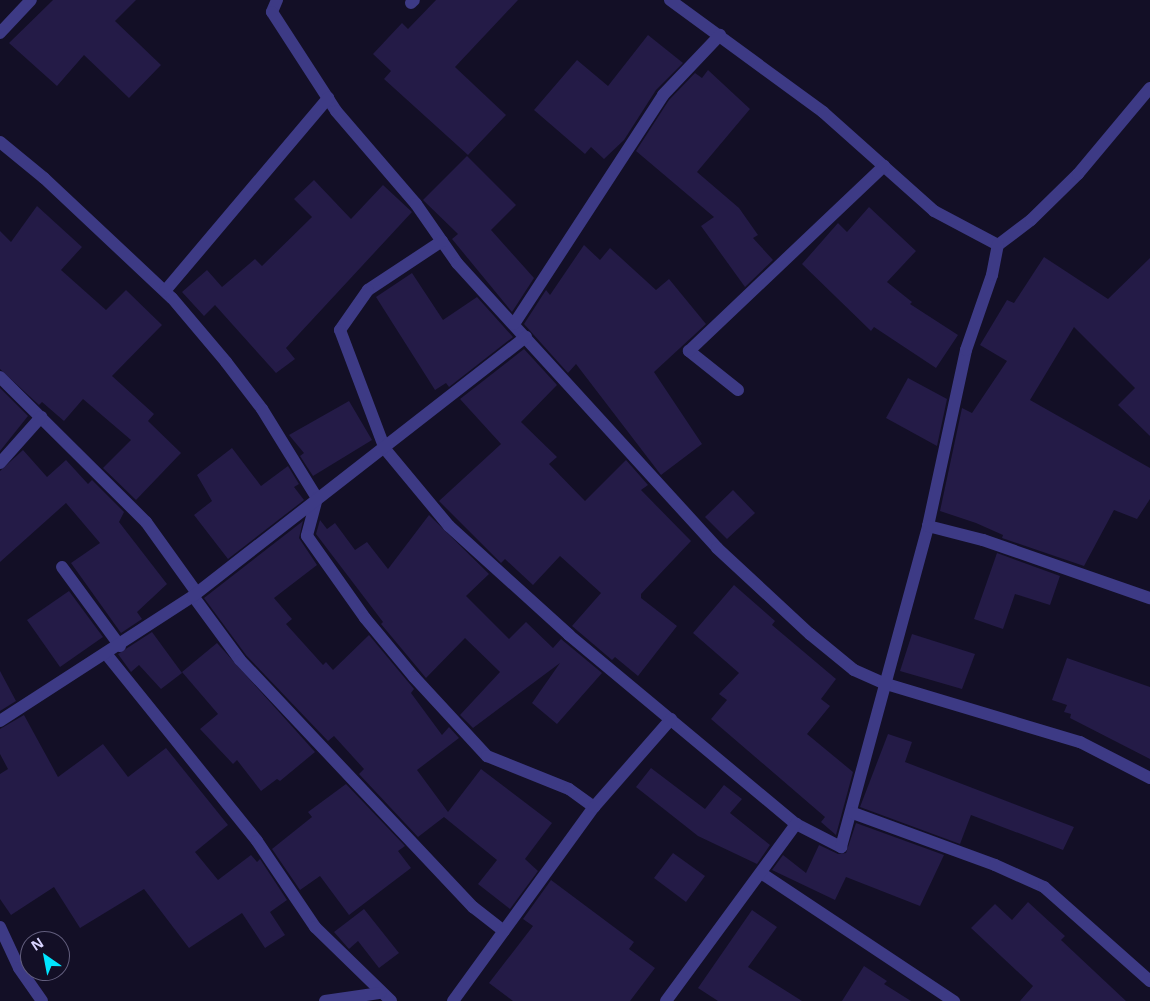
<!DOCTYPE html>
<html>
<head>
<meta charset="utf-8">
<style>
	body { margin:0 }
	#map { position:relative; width:1150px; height:1001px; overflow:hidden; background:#130f26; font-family:"Noto Sans",sans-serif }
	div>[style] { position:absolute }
	.building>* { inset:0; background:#241b47 }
	.minor>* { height:12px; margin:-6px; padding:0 6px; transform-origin:6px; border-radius:6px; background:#3d3a85 }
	span { translate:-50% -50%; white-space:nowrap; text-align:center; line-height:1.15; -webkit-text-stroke:4px #130f26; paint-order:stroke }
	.north { position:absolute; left:20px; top:931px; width:50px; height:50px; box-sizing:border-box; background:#130f26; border:1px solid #625e7d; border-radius:50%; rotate:327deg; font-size:14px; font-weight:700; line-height:20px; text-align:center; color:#d9d4ff }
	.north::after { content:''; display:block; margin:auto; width:18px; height:22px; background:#00e5ff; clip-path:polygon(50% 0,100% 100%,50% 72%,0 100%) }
</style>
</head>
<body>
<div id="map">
	<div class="building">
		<div style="clip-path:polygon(53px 0,136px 0,115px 21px,161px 65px,129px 98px,84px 55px,57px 86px,9px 43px)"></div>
		<div style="clip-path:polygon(436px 0,518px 0,455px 67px,506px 115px,468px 155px,384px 79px,391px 71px,373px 54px,402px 23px,408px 29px)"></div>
		<div style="clip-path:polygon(648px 35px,683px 63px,656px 90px,624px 140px,604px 159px,591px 147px,585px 154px,534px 110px,577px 60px,608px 86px)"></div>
		<div style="clip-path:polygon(708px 70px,750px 109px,697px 172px,739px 208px,758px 235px,753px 238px,773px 260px,745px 287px,701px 226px,714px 217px,636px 151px,669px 100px,695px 73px,702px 78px)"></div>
		<div style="clip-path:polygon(467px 156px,516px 205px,491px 230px,534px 278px,512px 312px,452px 239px,458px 234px,423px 200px)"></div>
		<div style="clip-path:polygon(314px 180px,351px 219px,383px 185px,412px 212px,286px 348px,295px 359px,276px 373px,215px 305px,204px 316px,182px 292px,207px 270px,222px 287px,255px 259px,262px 266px,312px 217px,294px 199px)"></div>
		<div style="clip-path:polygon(37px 206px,82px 247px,61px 270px,106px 310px,126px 290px,162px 325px,112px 376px,154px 414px,148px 421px,181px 453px,136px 500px,103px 468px,131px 440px,83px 399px,64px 421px,42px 402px,39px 405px,0 369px,0 231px,11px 242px)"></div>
		<div style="clip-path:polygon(869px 207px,916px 251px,887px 282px,912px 302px,910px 304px,958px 335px,936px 368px,874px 327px,871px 331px,802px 264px,838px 223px,847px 232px)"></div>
		<div style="clip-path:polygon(584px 245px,600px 260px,610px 248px,656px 290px,669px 279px,706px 324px,654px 372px,702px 444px,661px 475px,576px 364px,568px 373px,524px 324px,546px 290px,550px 295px)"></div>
		<div style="clip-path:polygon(1044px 257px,1108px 299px,1150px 258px,1150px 436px,1118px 405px,1135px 388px,1074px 327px,1030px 400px,1150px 468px,1150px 499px,1137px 519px,1114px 510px,1084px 566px,1002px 538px,1003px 535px,976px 523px,940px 511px,962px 408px,972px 413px,1007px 361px,980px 345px,1007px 300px,1014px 303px)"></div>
		<div style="clip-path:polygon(412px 273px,443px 320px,477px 297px,513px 337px,449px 387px,446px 383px,435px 390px,376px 297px)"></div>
		<div style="clip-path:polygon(524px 349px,557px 385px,521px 422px,557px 457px,549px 464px,585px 501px,626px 460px,648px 485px,641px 490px,691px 541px,641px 594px,641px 598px,677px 626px,638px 676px,615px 657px,612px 660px,572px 626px,601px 593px,560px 556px,533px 585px,505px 559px,501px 563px,439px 501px,501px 444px,460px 399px)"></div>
		<div style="clip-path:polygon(908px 378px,947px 399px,937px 446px,886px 418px)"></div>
		<div style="clip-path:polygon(0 388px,28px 416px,0 451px)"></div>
		<div style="clip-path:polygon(349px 401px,372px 440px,313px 476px,300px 456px,304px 453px,289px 435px)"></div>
		<div style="clip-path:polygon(232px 448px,261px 486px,288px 466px,299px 484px,294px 487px,304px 500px,228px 559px,194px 515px,212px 501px,197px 475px)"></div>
		<div style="clip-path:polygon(23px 450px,47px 477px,66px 460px,88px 484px,92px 480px,124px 512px,119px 522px,167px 584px,137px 612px,142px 619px,121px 633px,71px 563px,100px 543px,66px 503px,0 562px,0 471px)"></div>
		<div style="clip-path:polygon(733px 490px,755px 513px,727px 539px,705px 517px)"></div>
		<div style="clip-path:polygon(429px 515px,489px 574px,466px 596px,509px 639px,526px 622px,553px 648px,561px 639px,602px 673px,557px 724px,532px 703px,560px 663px,473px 728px,460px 715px,500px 672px,465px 638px,426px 678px,381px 624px,383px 622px,316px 534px,320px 520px,327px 529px,335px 523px,355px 550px,367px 542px,388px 569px)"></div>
		<div style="clip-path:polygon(303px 521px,299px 538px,317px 565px,274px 598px,292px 619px,286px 624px,323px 665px,326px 662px,333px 670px,369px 635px,414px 689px,411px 693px,442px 735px,449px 727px,459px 738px,417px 770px,448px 812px,481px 769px,552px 823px,525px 859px,538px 871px,510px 909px,478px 884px,497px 860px,444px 817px,418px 837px,359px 774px,364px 769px,334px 736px,328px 741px,246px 655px,204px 598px)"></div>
		<div style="clip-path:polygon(997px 553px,1060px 576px,1050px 605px,1015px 594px,1003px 629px,974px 619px)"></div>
		<div style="clip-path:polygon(734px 585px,775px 621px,772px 625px,836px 679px,821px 699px,830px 706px,807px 734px,853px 772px,836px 835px,821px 822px,825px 817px,711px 719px,727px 700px,719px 694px,739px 673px,693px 633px)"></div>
		<div style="clip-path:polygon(69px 591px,103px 637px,60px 667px,27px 620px)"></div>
		<div style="clip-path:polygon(152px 632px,182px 673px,161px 689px,139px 665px,131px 672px,118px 654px)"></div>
		<div style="clip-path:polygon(912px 634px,975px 654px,962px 689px,900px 671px)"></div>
		<div style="clip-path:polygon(217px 643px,315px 752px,280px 781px,277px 779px,261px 791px,237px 760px,233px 764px,200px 729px,218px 714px,182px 672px)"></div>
		<div style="clip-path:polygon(1067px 658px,1150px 687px,1150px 759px,1070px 718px,1071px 714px,1064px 712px,1067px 705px,1052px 700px)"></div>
		<div style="clip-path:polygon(0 671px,16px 701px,0 711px)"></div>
		<div style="clip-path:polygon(24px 715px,58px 777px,103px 744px,128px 777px,166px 748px,228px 825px,195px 852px,218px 880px,251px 855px,257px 862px,260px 859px,287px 900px,270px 912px,285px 935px,265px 948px,242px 913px,189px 948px,144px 889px,80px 928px,54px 887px,11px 915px,0 899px,0 774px,8px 769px,0 754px,0 729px)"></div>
		<div style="clip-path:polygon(888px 734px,912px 742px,905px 762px,1074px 827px,1063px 850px,971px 815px,960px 844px,860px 807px)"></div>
		<div style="clip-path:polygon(651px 768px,705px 809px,724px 785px,742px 799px,730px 813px,770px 845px,757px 864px,698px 836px,636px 787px)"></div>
		<div style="clip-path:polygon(346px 784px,405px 846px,398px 851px,411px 868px,349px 915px,320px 876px,300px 890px,272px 849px,312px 817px,308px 812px)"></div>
		<div style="clip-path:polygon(856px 823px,944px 855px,920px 906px,846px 877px,835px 900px,772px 870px,783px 855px,806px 873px,819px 845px,838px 854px,846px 853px)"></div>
		<div style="clip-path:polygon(673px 853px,705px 876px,686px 902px,654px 878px)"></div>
		<div style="clip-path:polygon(551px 880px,634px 942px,629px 949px,655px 968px,630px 1001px,513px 1001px,489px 983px,533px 926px,523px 919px)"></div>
		<div style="clip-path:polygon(1028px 902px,1065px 936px,1061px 940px,1126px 1001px,1020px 1001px,1033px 986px,971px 928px,995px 904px,1012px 920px)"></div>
		<div style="clip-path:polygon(364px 909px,399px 953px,379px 968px,358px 941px,349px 949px,334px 932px)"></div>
		<div style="clip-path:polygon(752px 910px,777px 927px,748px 967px,802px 1001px,718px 1001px,698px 988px)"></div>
		<div style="clip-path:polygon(864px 966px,887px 981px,884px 984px,911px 1001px,842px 1001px)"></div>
	</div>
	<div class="minor">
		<div style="left:277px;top:0;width:13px;rotate:113deg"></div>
		<div style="left:272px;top:12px;width:118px;rotate:57.1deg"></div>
		<div style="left:336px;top:111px;width:123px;rotate:49.3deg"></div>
		<div style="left:416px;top:204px;width:72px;rotate:55.2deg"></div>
		<div style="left:457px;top:263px;width:386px;rotate:47.6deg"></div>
		<div style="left:717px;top:548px;width:127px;rotate:42.8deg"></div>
		<div style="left:810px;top:634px;width:57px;rotate:39.3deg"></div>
		<div style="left:854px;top:670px;width:32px;rotate:24deg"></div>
		<div style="left:883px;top:683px;width:206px;rotate:16.7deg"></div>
		<div style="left:1080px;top:742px;width:79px;rotate:27.2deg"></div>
		<div style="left:670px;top:0;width:190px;rotate:36.2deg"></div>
		<div style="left:823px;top:112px;width:149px;rotate:41.7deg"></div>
		<div style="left:934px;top:211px;width:72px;rotate:28deg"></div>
		<div style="left:998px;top:245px;width:41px;rotate:-37.1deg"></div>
		<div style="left:1031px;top:220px;width:66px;rotate:-44.4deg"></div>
		<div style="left:1078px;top:174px;width:112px;rotate:-50.1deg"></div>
		<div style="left:411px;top:3px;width:4px;rotate:-45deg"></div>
		<div style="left:0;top:33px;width:45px;rotate:-46.8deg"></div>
		<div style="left:0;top:142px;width:57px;rotate:39.3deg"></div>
		<div style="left:44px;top:178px;width:175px;rotate:43.2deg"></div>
		<div style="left:172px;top:298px;width:84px;rotate:49.8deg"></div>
		<div style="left:226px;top:362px;width:59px;rotate:52.5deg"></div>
		<div style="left:262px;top:409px;width:105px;rotate:58.3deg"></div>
		<div style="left:317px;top:498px;width:39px;rotate:105deg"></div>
		<div style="left:307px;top:536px;width:100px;rotate:54.7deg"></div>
		<div style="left:365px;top:618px;width:77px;rotate:50.3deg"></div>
		<div style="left:414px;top:677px;width:108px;rotate:47.3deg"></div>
		<div style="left:487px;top:756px;width:88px;rotate:21.9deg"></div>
		<div style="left:569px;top:789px;width:31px;rotate:36deg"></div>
		<div style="left:442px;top:241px;width:89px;rotate:146.5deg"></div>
		<div style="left:368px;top:290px;width:49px;rotate:125deg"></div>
		<div style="left:340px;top:330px;width:127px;rotate:69.3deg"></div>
		<div style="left:385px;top:449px;width:100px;rotate:50.3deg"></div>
		<div style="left:449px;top:526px;width:162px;rotate:42.2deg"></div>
		<div style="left:569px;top:635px;width:295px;rotate:39.8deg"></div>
		<div style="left:796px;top:824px;width:51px;rotate:27.1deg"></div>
		<div style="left:841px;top:847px;width:333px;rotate:-74.8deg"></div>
		<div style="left:928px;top:526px;width:180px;rotate:-77.8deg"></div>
		<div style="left:966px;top:350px;width:79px;rotate:-70.9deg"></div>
		<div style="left:992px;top:275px;width:31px;rotate:-79deg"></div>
		<div style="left:165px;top:291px;width:253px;rotate:-49.8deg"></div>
		<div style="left:514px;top:324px;width:273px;rotate:-56.9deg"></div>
		<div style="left:663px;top:95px;width:83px;rotate:-46.5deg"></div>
		<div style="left:0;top:377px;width:206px;rotate:44.8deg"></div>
		<div style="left:146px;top:522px;width:87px;rotate:54.3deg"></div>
		<div style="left:738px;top:390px;width:63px;rotate:-141.5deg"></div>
		<div style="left:689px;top:351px;width:269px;rotate:-43.5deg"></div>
		<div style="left:0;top:463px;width:62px;rotate:-48.3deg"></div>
		<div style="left:928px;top:526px;width:57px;rotate:14.3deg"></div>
		<div style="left:983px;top:540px;width:177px;rotate:19.2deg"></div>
		<div style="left:62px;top:567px;width:98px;rotate:53.7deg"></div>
		<div style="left:193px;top:596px;width:79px;rotate:53.7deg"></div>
		<div style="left:240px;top:660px;width:340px;rotate:46.7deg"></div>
		<div style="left:473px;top:907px;width:39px;rotate:38deg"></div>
		<div style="left:107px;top:655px;width:239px;rotate:51.1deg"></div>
		<div style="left:257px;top:841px;width:104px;rotate:56deg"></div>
		<div style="left:315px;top:927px;width:106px;rotate:44.2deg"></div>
		<div style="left:0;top:721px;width:230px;rotate:-32.9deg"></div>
		<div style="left:193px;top:596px;width:422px;rotate:-37.9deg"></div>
		<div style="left:853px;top:813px;width:151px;rotate:20.1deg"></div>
		<div style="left:995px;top:865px;width:54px;rotate:24.2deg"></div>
		<div style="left:1044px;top:887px;width:142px;rotate:41.6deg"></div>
		<div style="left:761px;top:873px;width:232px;rotate:33.6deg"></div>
		<div style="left:0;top:927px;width:45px;rotate:65.1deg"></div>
		<div style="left:19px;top:968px;width:40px;rotate:55.1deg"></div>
		<div style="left:325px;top:1001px;width:56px;rotate:-8.3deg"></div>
		<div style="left:453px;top:1001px;width:240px;rotate:-54deg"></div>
		<div style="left:594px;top:807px;width:117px;rotate:-48.8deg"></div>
		<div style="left:666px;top:1001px;width:220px;rotate:-53.7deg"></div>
	</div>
	<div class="north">N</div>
</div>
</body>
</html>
